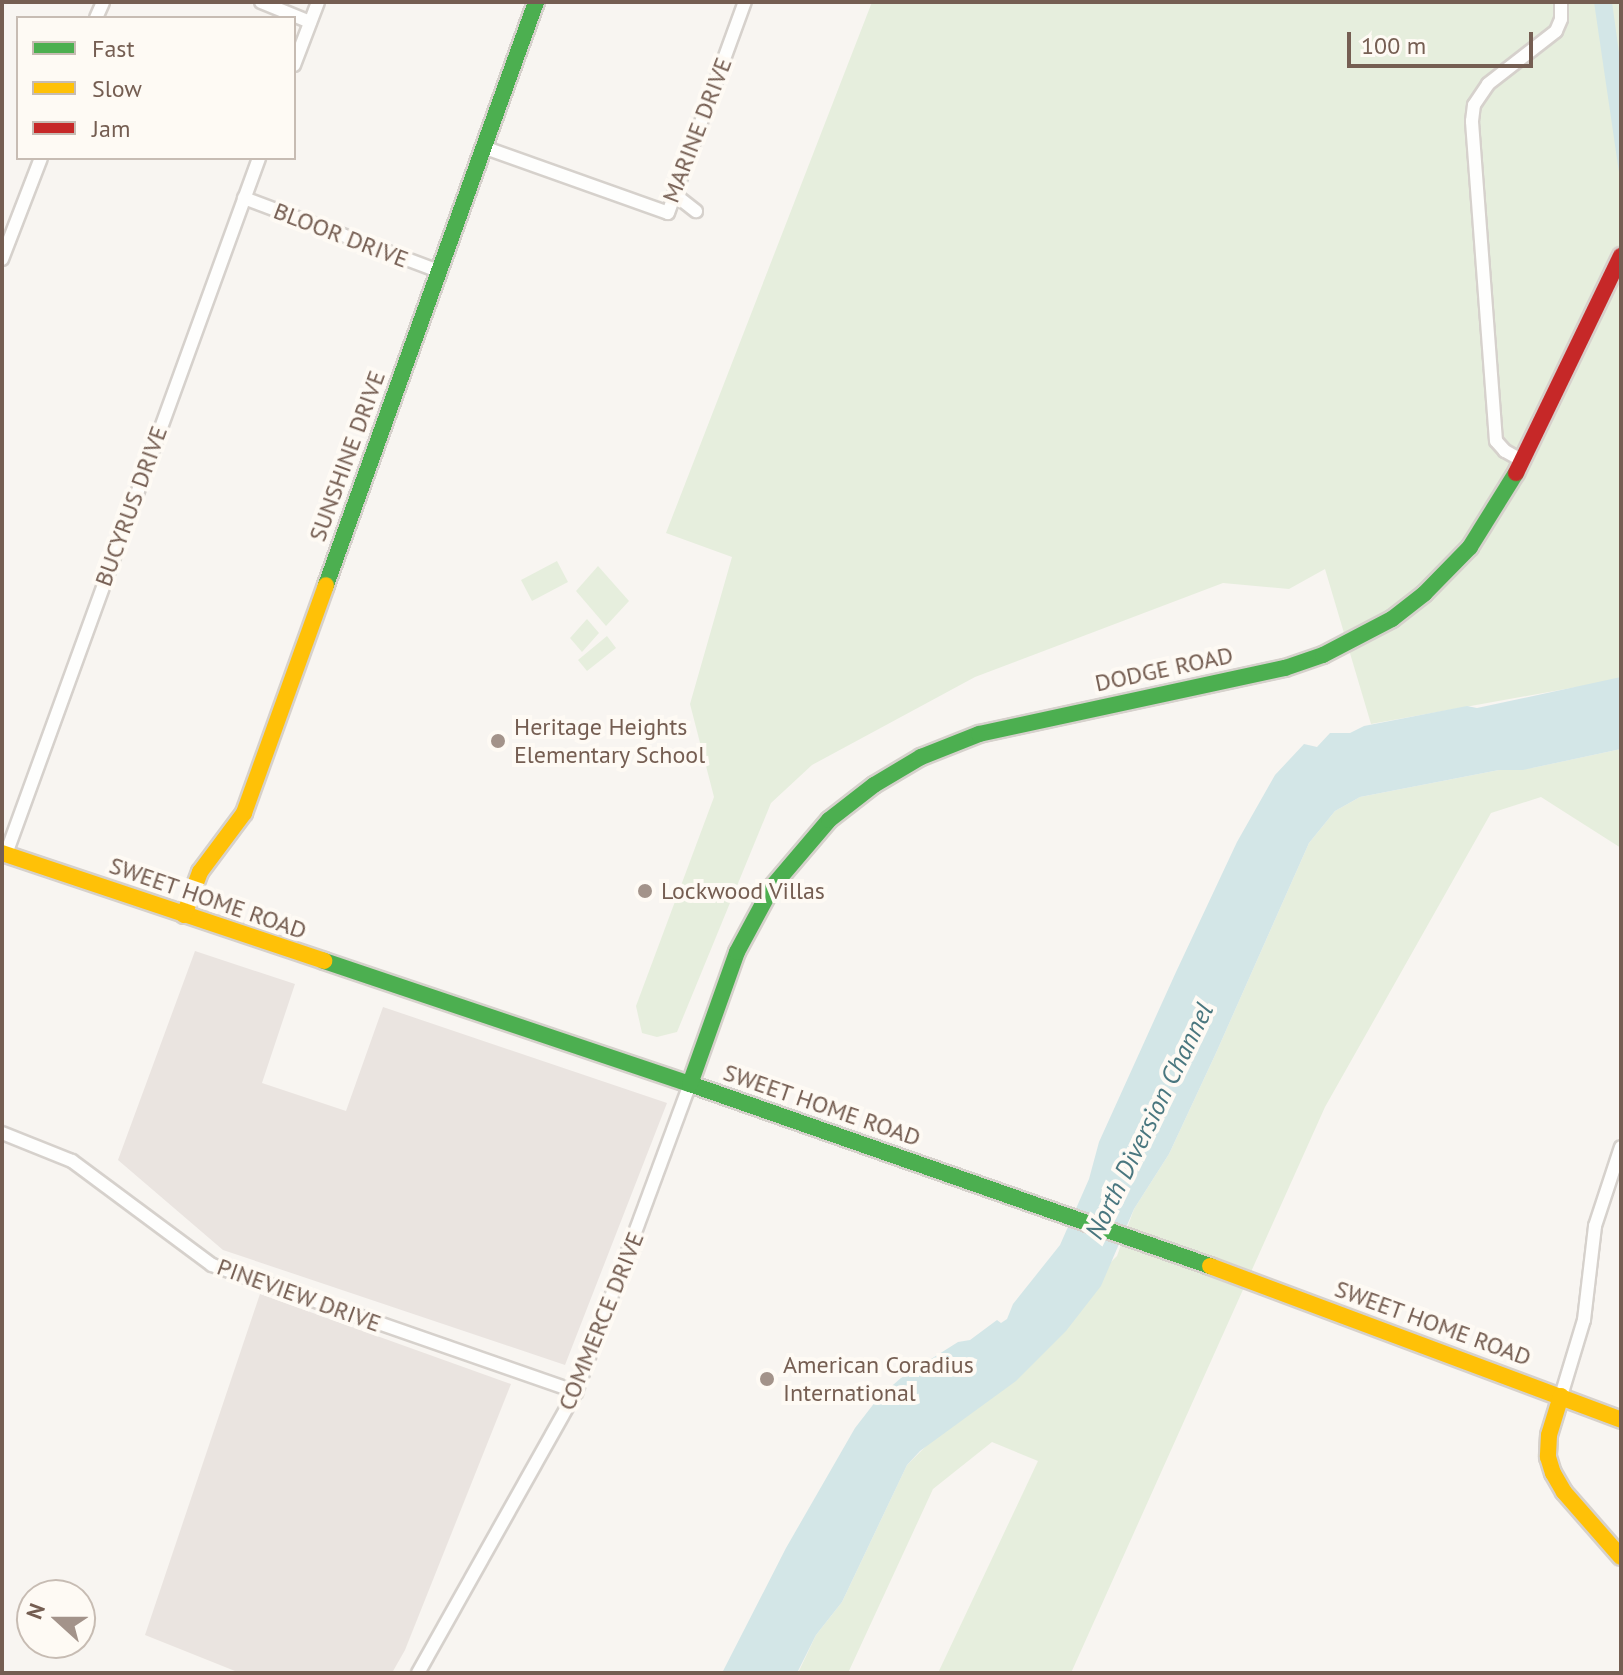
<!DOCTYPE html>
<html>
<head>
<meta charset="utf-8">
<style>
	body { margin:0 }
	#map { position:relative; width:1623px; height:1675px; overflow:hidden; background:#f8f5f1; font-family:"PT Sans",sans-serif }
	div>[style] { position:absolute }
	.industrial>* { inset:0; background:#eae4e0 }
	.green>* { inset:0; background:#e6eedd }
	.water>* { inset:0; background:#d3e6e7 }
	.roads { filter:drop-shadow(2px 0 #d6d1cc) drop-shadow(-2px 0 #d6d1cc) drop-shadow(0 2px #d6d1cc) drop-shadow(0 -2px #d6d1cc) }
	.street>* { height:12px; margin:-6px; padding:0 6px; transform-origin:6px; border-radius:6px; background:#fefefd }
	.fast>* { height:16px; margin:-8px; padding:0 8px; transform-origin:8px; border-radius:8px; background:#4caf50 }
	.slow>* { height:16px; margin:-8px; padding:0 8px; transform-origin:8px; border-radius:8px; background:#ffc107 }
	.jam>* { height:16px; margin:-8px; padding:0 8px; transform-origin:8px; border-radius:8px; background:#c62828 }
	.dots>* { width:22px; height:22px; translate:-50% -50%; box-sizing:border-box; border:4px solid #fefaf4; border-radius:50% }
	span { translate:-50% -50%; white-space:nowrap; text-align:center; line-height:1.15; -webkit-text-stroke:8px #fefaf4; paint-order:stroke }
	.street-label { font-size:24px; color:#755e52 }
	.poi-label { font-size:24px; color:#755e52 }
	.left { translate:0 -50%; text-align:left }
	.water-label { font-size:26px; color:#4a777f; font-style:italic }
	.frame { position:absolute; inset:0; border:4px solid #755e52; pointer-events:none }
	.legend { position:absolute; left:16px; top:16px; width:280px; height:144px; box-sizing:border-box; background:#fefaf4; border:2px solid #c7bcb3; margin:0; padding:10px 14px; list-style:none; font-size:24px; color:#755e52 }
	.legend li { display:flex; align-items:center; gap:16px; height:40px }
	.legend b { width:40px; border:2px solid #c7bcb3 }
	.north { position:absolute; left:16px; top:1579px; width:80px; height:80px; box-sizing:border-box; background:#fefaf4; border:2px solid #c7bcb3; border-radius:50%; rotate:291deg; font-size:22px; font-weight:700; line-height:32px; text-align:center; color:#755e52 }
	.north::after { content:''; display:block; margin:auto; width:28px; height:36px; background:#a3938a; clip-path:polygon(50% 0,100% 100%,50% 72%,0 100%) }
	.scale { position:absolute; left:1347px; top:32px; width:186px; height:36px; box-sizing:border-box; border:4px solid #755e52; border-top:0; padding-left:10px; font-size:24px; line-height:28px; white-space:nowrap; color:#755e52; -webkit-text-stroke:6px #fefaf4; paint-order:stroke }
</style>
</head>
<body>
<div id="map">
	<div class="industrial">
		<div style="clip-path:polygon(195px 951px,295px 984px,262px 1083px,346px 1111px,383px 1007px,667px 1103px,565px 1365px,223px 1250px,118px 1160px)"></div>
		<div style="clip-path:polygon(260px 1294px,511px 1384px,405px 1650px,392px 1673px,240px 1673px,145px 1635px)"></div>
	</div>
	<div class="green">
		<div style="clip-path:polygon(872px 2px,1621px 2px,1621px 679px,1371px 724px,1325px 569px,1289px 589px,1223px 583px,975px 677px,812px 765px,771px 803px,677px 1032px,657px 1037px,642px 1033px,636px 1006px,714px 797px,690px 704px,732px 557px,666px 533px)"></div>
		<div style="clip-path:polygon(557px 561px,568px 582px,532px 601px,521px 580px)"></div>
		<div style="clip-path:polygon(598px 566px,629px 601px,606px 626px,576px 591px)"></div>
		<div style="clip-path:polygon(587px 619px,599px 633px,582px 652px,570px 638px)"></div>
		<div style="clip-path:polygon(607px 636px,616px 648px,587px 671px,578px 660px)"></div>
		<div style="clip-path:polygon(1621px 749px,1621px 848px,1541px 797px,1491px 813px,1325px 1107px,1071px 1673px,938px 1673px,1038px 1461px,992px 1442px,933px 1489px,848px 1673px,798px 1673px,816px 1635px,842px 1602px,907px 1465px,1117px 1256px,1134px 1209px,1169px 1154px,1216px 1053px,1309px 843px,1335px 811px,1360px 797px,1499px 770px,1532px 768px)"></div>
	</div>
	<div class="water">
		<div style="clip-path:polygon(1594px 2px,1612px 2px,1621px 67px,1621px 186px)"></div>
		<div style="clip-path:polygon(1621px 677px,1621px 749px,1523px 770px,1499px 770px,1360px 797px,1335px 811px,1309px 843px,1216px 1053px,1169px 1154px,1134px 1209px,1101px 1286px,1066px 1331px,1016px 1381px,920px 1451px,907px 1465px,842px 1602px,816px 1635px,797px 1673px,722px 1673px,786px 1548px,855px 1428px,879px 1397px,901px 1378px,958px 1342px,970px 1340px,997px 1320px,1001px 1323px,1007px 1319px,1013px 1304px,1060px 1245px,1089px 1179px,1099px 1142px,1176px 972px,1237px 842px,1275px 775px,1304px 744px,1317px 747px,1330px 733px,1350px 733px,1364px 726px,1467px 706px,1477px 708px)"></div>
	</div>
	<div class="roads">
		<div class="street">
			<div style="left:261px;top:2px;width:53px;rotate:22.2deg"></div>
			<div style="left:96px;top:18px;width:17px;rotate:-66deg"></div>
			<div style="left:294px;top:65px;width:67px;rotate:-69.1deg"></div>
			<div style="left:483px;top:147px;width:196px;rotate:19.6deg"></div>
			<div style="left:668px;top:213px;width:225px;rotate:-70deg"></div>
			<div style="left:674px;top:194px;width:28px;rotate:38deg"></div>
			<div style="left:244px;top:198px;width:207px;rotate:20.6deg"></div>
			<div style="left:2px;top:259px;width:108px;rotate:-68.9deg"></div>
			<div style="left:1523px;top:461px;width:21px;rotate:-151deg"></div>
			<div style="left:1505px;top:451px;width:13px;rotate:-132deg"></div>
			<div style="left:1496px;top:441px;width:321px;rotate:-94.3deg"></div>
			<div style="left:1472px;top:121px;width:16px;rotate:-83deg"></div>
			<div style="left:1474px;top:105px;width:25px;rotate:-56deg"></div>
			<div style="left:1488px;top:84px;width:86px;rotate:-37.9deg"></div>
			<div style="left:1556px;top:31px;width:13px;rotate:-67deg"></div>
			<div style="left:1561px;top:19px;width:17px;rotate:-90deg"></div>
			<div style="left:6px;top:854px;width:741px;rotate:-70.02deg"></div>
			<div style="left:2px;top:1133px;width:75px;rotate:21.8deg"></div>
			<div style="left:72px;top:1161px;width:174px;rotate:36.6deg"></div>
			<div style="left:212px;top:1265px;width:386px;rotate:19.2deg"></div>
			<div style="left:1561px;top:1396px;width:79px;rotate:-73.2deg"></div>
			<div style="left:1584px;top:1320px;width:95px;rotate:-83.3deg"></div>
			<div style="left:1595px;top:1226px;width:83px;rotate:-71.8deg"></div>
			<div style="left:418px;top:1673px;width:322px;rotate:-60.7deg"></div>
			<div style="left:576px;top:1392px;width:328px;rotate:-69.7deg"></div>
		</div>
		<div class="fast">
			<div style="left:326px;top:585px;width:620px;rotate:-70.19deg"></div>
			<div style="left:324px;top:961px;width:386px;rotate:18.6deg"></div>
			<div style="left:690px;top:1084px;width:551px;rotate:19.29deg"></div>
			<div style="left:690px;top:1084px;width:140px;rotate:-70.4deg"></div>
			<div style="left:737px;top:952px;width:74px;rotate:-61.7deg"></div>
			<div style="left:772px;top:887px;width:88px;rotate:-49.6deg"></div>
			<div style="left:829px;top:820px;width:57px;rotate:-37.9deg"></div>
			<div style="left:874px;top:785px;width:55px;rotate:-30.8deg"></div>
			<div style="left:921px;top:757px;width:62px;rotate:-21.6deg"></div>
			<div style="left:979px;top:734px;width:313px;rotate:-12.2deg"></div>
			<div style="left:1285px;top:668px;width:40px;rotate:-18.9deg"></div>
			<div style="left:1323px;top:655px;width:78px;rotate:-27.6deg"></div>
			<div style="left:1392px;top:619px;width:41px;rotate:-38deg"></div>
			<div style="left:1424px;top:594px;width:66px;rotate:-45.6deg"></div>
			<div style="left:1470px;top:547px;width:87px;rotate:-58.1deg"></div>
		</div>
		<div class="slow">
			<div style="left:2px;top:853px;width:340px;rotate:18.5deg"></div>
			<div style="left:184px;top:915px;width:46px;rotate:-69.6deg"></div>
			<div style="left:200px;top:872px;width:74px;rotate:-53.3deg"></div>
			<div style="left:244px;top:813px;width:242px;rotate:-70.2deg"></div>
			<div style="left:1210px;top:1266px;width:439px;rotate:20.5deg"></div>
			<div style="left:1561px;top:1396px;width:41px;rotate:107.1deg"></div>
			<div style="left:1549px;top:1435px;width:22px;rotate:93deg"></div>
			<div style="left:1548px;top:1457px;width:17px;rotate:73deg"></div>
			<div style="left:1553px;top:1473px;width:22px;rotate:60deg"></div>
			<div style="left:1564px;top:1492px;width:86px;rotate:48.8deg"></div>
		</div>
		<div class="jam">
			<div style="left:1516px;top:473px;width:241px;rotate:-64.2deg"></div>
		</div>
	</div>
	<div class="dots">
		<div style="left:498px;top:741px;background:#a3938a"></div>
		<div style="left:645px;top:891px;background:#a3938a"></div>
		<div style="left:767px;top:1379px;background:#a3938a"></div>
	</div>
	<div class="street-label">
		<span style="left:697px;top:130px;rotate:-69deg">MARINE DRIVE</span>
		<span style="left:341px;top:235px;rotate:21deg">BLOOR DRIVE</span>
		<span style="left:347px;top:456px;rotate:-70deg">SUNSHINE DRIVE</span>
		<span style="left:131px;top:506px;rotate:-70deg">BUCYRUS DRIVE</span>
		<span style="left:1164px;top:669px;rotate:-12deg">DODGE ROAD</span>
		<span style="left:208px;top:898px;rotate:19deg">SWEET HOME ROAD</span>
		<span style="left:822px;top:1105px;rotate:19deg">SWEET HOME ROAD</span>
		<span style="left:299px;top:1295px;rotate:20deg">PINEVIEW DRIVE</span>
		<span style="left:601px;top:1321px;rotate:-68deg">COMMERCE DRIVE</span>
		<span style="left:1433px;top:1323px;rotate:20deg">SWEET HOME ROAD</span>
	</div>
	<div class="poi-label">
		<span class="left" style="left:514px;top:741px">Heritage Heights<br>Elementary School</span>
		<span class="left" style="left:661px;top:891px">Lockwood Villas</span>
		<span class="left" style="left:783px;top:1379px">American Coradius<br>International</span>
	</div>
	<div class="water-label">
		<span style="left:1149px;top:1121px;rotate:-64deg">North Diversion Channel</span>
	</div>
	<div class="frame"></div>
	<ul class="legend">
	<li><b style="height:10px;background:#4caf50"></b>Fast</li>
	<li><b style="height:10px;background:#ffc107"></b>Slow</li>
	<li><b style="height:10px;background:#c62828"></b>Jam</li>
	</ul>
	<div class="north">N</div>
	<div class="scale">100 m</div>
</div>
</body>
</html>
